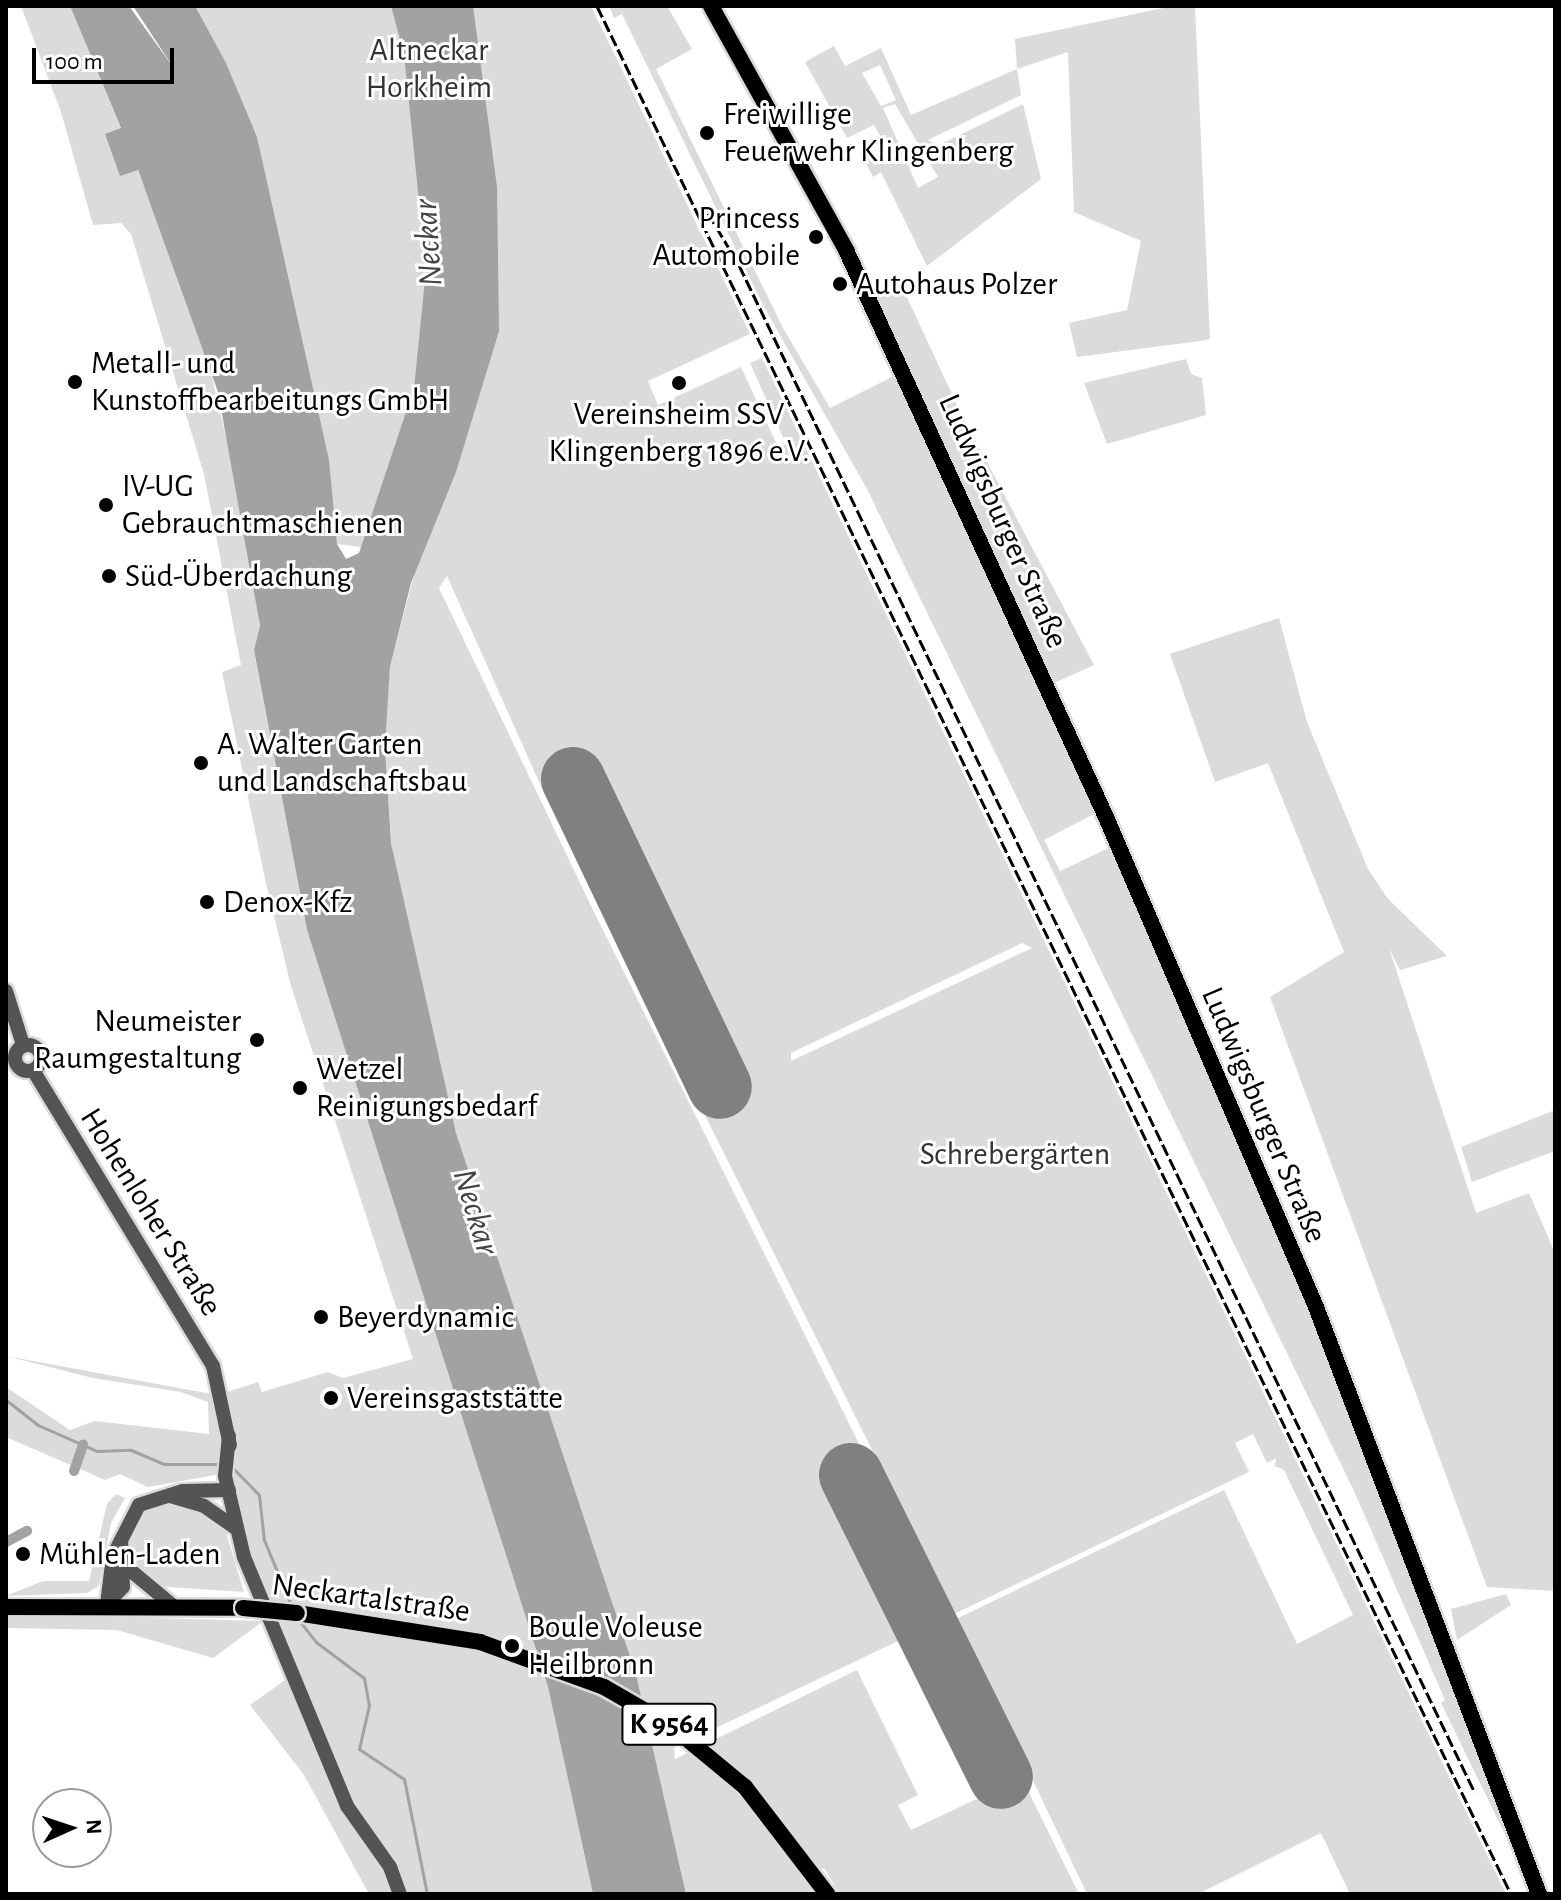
<!DOCTYPE html>
<html>
<head>
<meta charset="utf-8">
<style>
	body { margin:0 }
	#map { position:relative; width:1561px; height:1900px; overflow:hidden; background:#fff; font-family:"Alegreya Sans",sans-serif }
	div>[style] { position:absolute }
	.green>* { inset:0; background:#dbdbdb }
	.water>* { inset:0; background:#a2a2a2 }
	.stream>* { height:3px; margin:-1.5px; padding:0 1.5px; transform-origin:1.5px; border-radius:1.5px; background:#a2a2a2 }
	.canal>* { height:10px; margin:-5px; padding:0 5px; transform-origin:5px; border-radius:5px; background:#a2a2a2 }
	.runway>* { height:64px; margin:-32px; padding:0 32px; transform-origin:32px; border-radius:32px; background:#808080 }
	.roads { filter:drop-shadow(2px 0 #dbdbdb) drop-shadow(-2px 0 #dbdbdb) drop-shadow(0 2px #dbdbdb) drop-shadow(0 -2px #dbdbdb) }
	.minor>* { height:14px; margin:-7px; padding:0 7px; transform-origin:7px; border-radius:7px; background:#545454 }
	.minor>.ring { margin:-7px; padding:0; box-sizing:content-box; background:none; border:14px solid #545454; border-radius:50% }
	.major>* { height:16px; margin:-8px; padding:0 8px; transform-origin:8px; border-radius:8px; background:#000 }
	.rail>* { height:3px; margin-top:-1.5px; transform-origin:0; background:repeating-linear-gradient(90deg,#000 0 12px,transparent 0 16px) }
	.bridges { filter:drop-shadow(2px 0 #dbdbdb) drop-shadow(-2px 0 #dbdbdb) drop-shadow(0 2px #dbdbdb) drop-shadow(0 -2px #dbdbdb) }
	.major-bridge>* { height:16px; margin:-8px; padding:0 8px; transform-origin:8px; border-radius:8px; background:#000 }
	.dots>* { width:22px; height:22px; translate:-50% -50%; box-sizing:border-box; border:4px solid #fff; border-radius:50% }
	span { translate:-50% -50%; white-space:nowrap; text-align:center; line-height:1.15; -webkit-text-stroke:6px #fff; paint-order:stroke }
	.shield-label span { padding:2px 6px; background:#fff; border:2px solid; border-radius:6px; -webkit-text-stroke-width:0 }
	.shield-label { font-size:30px; color:#000; font-weight:700 }
	.park-label { font-size:32px; color:#323232 }
	.poi-label { font-size:32px; color:#000 }
	.left { translate:0 -50%; text-align:left }
	.right { translate:-100% -50%; text-align:right }
	.street-label { font-size:32px; color:#000 }
	.water-label { font-size:34px; color:#434343; font-style:italic }
	.frame { position:absolute; inset:0; border:8px solid #000; pointer-events:none }
	.north { position:absolute; left:32px; top:1788px; width:80px; height:80px; box-sizing:border-box; background:#fff; border:2px solid #999; border-radius:50%; rotate:87deg; font-size:22px; font-weight:700; line-height:32px; text-align:center; color:#000 }
	.north::after { content:''; display:block; margin:auto; width:28px; height:36px; background:#000; clip-path:polygon(50% 0,100% 100%,50% 72%,0 100%) }
	.scale { position:absolute; left:32px; top:48px; width:142px; height:36px; box-sizing:border-box; border:4px solid #000; border-top:0; padding-left:10px; font-size:24px; line-height:28px; white-space:nowrap; color:#000; -webkit-text-stroke:6px #fff; paint-order:stroke }
</style>
</head>
<body>
<div id="map">
	<div class="green">
		<div style="clip-path:polygon(21px 6px,70px 6px,121px 129px,120px 175px,137px 169px,204px 343px,233px 467px,260px 627px,254px 651px,307px 930px,548px 1687px,593px 1894px,369px 1894px,304px 1775px,250px 1705px,288px 1678px,262px 1622px,213px 1658px,117px 1630px,6px 1628px,6px 1616px,30px 1615px,262px 1621px,223px 1505px,221px 1474px,148px 1487px,120px 1474px,105px 1480px,6px 1437px,6px 1387px,70px 1430px,95px 1421px,209px 1434px,208px 1402px,181px 1392px,93px 1378px,6px 1356px,217px 1395px,258px 1382px,262px 1392px,328px 1372px,343px 1378px,413px 1359px,291px 986px,265px 879px,222px 672px,241px 665px,204px 474px,131px 234px,121px 223px,93px 225px,61px 112px)"></div>
		<div style="clip-path:polygon(evenodd,195px 6px,591px 6px,750px 334px,648px 381px,658px 405px,741px 367px,778px 447px,786px 444px,750px 363px,762px 358px,1506px 1894px,1350px 1894px,1321px 1833px,1198px 1894px,1087px 1894px,956px 1619px,1224px 1490px,1297px 1644px,1353px 1615px,1284px 1470px,1275px 1466px,1276px 1458px,1267px 1463px,1253px 1434px,1235px 1443px,1249px 1472px,954px 1614px,543px 791px,447px 576px,439px 588px,594px 912px,946px 1618px,674px 1748px,675px 1759px,857px 1670px,918px 1795px,898px 1805px,911px 1830px,987px 1794px,915px 1641px,948px 1629px,1079px 1894px,840px 1894px,824px 1868px,805px 1878px,812px 1894px,686px 1894px,636px 1674px,456px 1133px,417px 970px,391px 843px,385px 748px,390px 667px,414px 575px,361px 547px,337px 544px,257px 137px,195px 6px,1022px 943px,1032px 948px,791px 1061px,791px 1053px,1022px 943px)"></div>
		<div style="clip-path:polygon(609px 6px,667px 6px,692px 49px,656px 69px,783px 328px,830px 408px,898px 374px,1098px 812px,1044px 840px,1060px 871px,1113px 846px,1301px 1284px,1534px 1894px,1441px 1703px,1445px 1700px,1354px 1491px,867px 489px,763px 305px,622px 14px,614px 18px)"></div>
		<div style="clip-path:polygon(evenodd,1173px 6px,1195px 6px,1210px 339px,1200px 341px,1077px 357px,1069px 323px,1127px 310px,1141px 241px,1074px 212px,1068px 52px,1017px 69px,1021px 95px,928px 140px,939px 145px,1023px 104px,1041px 179px,927px 266px,881px 172px,873px 177px,864px 160px,888px 150px,874px 125px,847px 138px,805px 62px,834px 46px,845px 66px,881px 48px,911px 115px,1017px 69px,1015px 39px,1173px 6px,880px 65px,896px 100px,881px 106px,862px 73px,880px 65px,1173px 6px,895px 104px,938px 177px,918px 188px,883px 108px,895px 104px)"></div>
		<div style="clip-path:polygon(898px 278px,958px 407px,1094px 665px,1054px 683px,875px 288px)"></div>
		<div style="clip-path:polygon(1186px 359px,1191px 374px,1202px 378px,1206px 415px,1107px 444px,1084px 383px)"></div>
		<div style="clip-path:polygon(1279px 618px,1307px 722px,1368px 869px,1388px 899px,1447px 956px,1400px 970px,1389px 948px,1476px 1213px,1529px 1193px,1555px 1253px,1555px 1591px,1487px 1587px,1270px 997px,1344px 952px,1268px 763px,1215px 782px,1170px 654px)"></div>
		<div style="clip-path:polygon(1555px 1110px,1555px 1151px,1472px 1182px,1461px 1147px)"></div>
		<div style="clip-path:polygon(116px 1494px,125px 1498px,111px 1523px,99px 1586px,87px 1593px,6px 1596px,43px 1581px,89px 1581px,107px 1504px)"></div>
		<div style="clip-path:polygon(169px 1501px,223px 1522px,244px 1592px,154px 1586px,128px 1561px,126px 1531px,140px 1509px)"></div>
		<div style="clip-path:polygon(1506px 1594px,1511px 1605px,1457px 1640px,1451px 1609px)"></div>
	</div>
	<div class="water">
		<div style="clip-path:polygon(70px 6px,129px 6px,173px 67px,133px 6px,195px 6px,226px 63px,257px 137px,329px 460px,337px 544px,346px 559px,359px 553px,414px 388px,426px 270px,404px 54px,391px 6px,473px 6px,497px 187px,499px 331px,456px 472px,411px 583px,390px 667px,385px 748px,391px 843px,456px 1133px,636px 1674px,686px 1894px,593px 1894px,548px 1687px,307px 930px,254px 650px,260px 626px,218px 392px,138px 170px,120px 176px,105px 134px,121px 128px)"></div>
	</div>
	<div class="stream">
		<div style="left:6px;top:1400px;width:41px;rotate:38deg"></div>
		<div style="left:38px;top:1425px;width:64px;rotate:23.8deg"></div>
		<div style="left:97px;top:1451px;width:34px;rotate:-2deg"></div>
		<div style="left:131px;top:1450px;width:36px;rotate:23deg"></div>
		<div style="left:164px;top:1464px;width:57px"></div>
		<div style="left:232px;top:1467px;width:39px;rotate:46deg"></div>
		<div style="left:259px;top:1495px;width:45px;rotate:83.7deg"></div>
		<div style="left:264px;top:1540px;width:70px;rotate:67.4deg"></div>
		<div style="left:298px;top:1619px;width:29px;rotate:52deg"></div>
		<div style="left:316px;top:1642px;width:60px;rotate:36.9deg"></div>
		<div style="left:364px;top:1678px;width:27px;rotate:80deg"></div>
		<div style="left:369px;top:1705px;width:45px;rotate:102.8deg"></div>
		<div style="left:359px;top:1749px;width:54px;rotate:33.7deg"></div>
		<div style="left:404px;top:1779px;width:117px;rotate:78.7deg"></div>
	</div>
	<div class="canal">
		<div style="left:74px;top:1471px;width:28px;rotate:-71deg"></div>
		<div style="left:6px;top:1542px;width:24px;rotate:-28deg"></div>
	</div>
	<div class="runway">
		<div style="left:573px;top:779px;width:341px;rotate:64.5deg"></div>
		<div style="left:851px;top:1475px;width:337px;rotate:63.6deg"></div>
	</div>
	<div class="roads">
		<div class="minor">
			<div style="left:6px;top:991px;width:57px;rotate:72.5deg"></div>
			<div class="ring" style="left:15px;top:1045px;width:12px;height:12px"></div>
			<div style="left:33px;top:1070px;width:346px;rotate:58.7deg"></div>
			<div style="left:213px;top:1366px;width:81px;rotate:77.9deg"></div>
			<div style="left:229px;top:1436px;width:40px;rotate:95.7deg"></div>
			<div style="left:225px;top:1476px;width:83px;rotate:76.8deg"></div>
			<div style="left:244px;top:1557px;width:269px;rotate:67.5deg"></div>
			<div style="left:347px;top:1806px;width:75px;rotate:54.8deg"></div>
			<div style="left:390px;top:1867px;width:29px;rotate:70deg"></div>
			<div style="left:170px;top:1496px;width:35px;rotate:16deg"></div>
			<div style="left:204px;top:1506px;width:38px;rotate:35deg"></div>
			<div style="left:124px;top:1565px;width:62px;rotate:39.8deg"></div>
			<div style="left:107px;top:1604px;width:48px;rotate:-82.9deg"></div>
			<div style="left:113px;top:1556px;width:57px;rotate:-63deg"></div>
			<div style="left:139px;top:1505px;width:46px;rotate:-17.7deg"></div>
			<div style="left:183px;top:1491px;width:46px;rotate:-1.2deg"></div>
			<div style="left:107px;top:1604px;width:23px;rotate:-47deg"></div>
			<div style="left:123px;top:1587px;width:47px;rotate:-92.4deg"></div>
		</div>
		<div class="major">
			<div style="left:711px;top:6px;width:279px;rotate:61deg"></div>
			<div style="left:846px;top:250px;width:624px;rotate:65.37deg"></div>
			<div style="left:1106px;top:817px;width:533px;rotate:66.8deg"></div>
			<div style="left:1316px;top:1307px;width:628px;rotate:69.2deg"></div>
			<div style="left:6px;top:1607px;width:237px;rotate:0.2deg"></div>
			<div style="left:297px;top:1613px;width:185px;rotate:9deg"></div>
			<div style="left:480px;top:1642px;width:132px;rotate:19.9deg"></div>
			<div style="left:604px;top:1687px;width:76px;rotate:29.9deg"></div>
			<div style="left:670px;top:1725px;width:97px;rotate:39.6deg"></div>
			<div style="left:745px;top:1787px;width:135px;rotate:52.5deg"></div>
		</div>
	</div>
	<div class="rail">
		<div style="left:597px;top:6px;width:2098px;rotate:64.17deg"></div>
		<div style="left:708px;top:213px;width:61px;rotate:59.2deg"></div>
		<div style="left:739px;top:265px;width:1696px;rotate:64.28deg"></div>
	</div>
	<div class="bridges">
		<div class="major-bridge">
			<div style="left:243px;top:1608px;width:54px;rotate:5.3deg"></div>
		</div>
	</div>
	<div class="dots">
		<div style="left:707px;top:133px;background:#000"></div>
		<div style="left:816px;top:237px;background:#000"></div>
		<div style="left:840px;top:284px;background:#000"></div>
		<div style="left:75px;top:382px;background:#000"></div>
		<div style="left:679px;top:383px;background:#000"></div>
		<div style="left:106px;top:505px;background:#000"></div>
		<div style="left:109px;top:576px;background:#000"></div>
		<div style="left:201px;top:763px;background:#000"></div>
		<div style="left:207px;top:902px;background:#000"></div>
		<div style="left:257px;top:1040px;background:#000"></div>
		<div style="left:300px;top:1088px;background:#000"></div>
		<div style="left:321px;top:1317px;background:#000"></div>
		<div style="left:331px;top:1398px;background:#000"></div>
		<div style="left:23px;top:1554px;background:#000"></div>
		<div style="left:512px;top:1646px;background:#000"></div>
	</div>
	<div class="shield-label">
		<span style="left:669px;top:1724px">K 9564</span>
	</div>
	<div class="park-label">
		<span style="left:429px;top:69px">Altneckar<br>Horkheim</span>
		<span style="left:1015px;top:1154px">Schrebergärten</span>
	</div>
	<div class="poi-label">
		<span class="left" style="left:723px;top:133px">Freiwillige<br>Feuerwehr Klingenberg</span>
		<span class="right" style="left:800px;top:237px">Princess<br>Automobile</span>
		<span class="left" style="left:856px;top:284px">Autohaus Polzer</span>
		<span class="left" style="left:91px;top:382px">Metall- und<br>Kunstoffbearbeitungs GmbH</span>
		<span style="left:679px;top:433px">Vereinsheim SSV<br>Klingenberg 1896 e.V.</span>
		<span class="left" style="left:122px;top:505px">IV-UG<br>Gebrauchtmaschienen</span>
		<span class="left" style="left:125px;top:576px">Süd-Überdachung</span>
		<span class="left" style="left:217px;top:763px">A. Walter Garten<br>und Landschaftsbau</span>
		<span class="left" style="left:223px;top:902px">Denox-Kfz</span>
		<span class="right" style="left:241px;top:1040px">Neumeister<br>Raumgestaltung</span>
		<span class="left" style="left:316px;top:1088px">Wetzel<br>Reinigungsbedarf</span>
		<span class="left" style="left:337px;top:1317px">Beyerdynamic</span>
		<span class="left" style="left:347px;top:1398px">Vereinsgaststätte</span>
		<span class="left" style="left:39px;top:1554px">Mühlen-Laden</span>
		<span class="left" style="left:528px;top:1646px">Boule Voleuse<br>Heilbronn</span>
	</div>
	<div class="street-label">
		<span style="left:1003px;top:521px;rotate:66deg">Ludwigsburger Straße</span>
		<span style="left:1264px;top:1115px;rotate:67deg">Ludwigsburger Straße</span>
		<span style="left:151px;top:1212px;rotate:58deg">Hohenloher Straße</span>
		<span style="left:371px;top:1598px;rotate:8deg">Neckartalstraße</span>
	</div>
	<div class="water-label">
		<span style="left:429px;top:243px;rotate:-94deg">Neckar</span>
		<span style="left:475px;top:1212px;rotate:73deg">Neckar</span>
	</div>
	<div class="frame"></div>
	<div class="north">N</div>
	<div class="scale">100 m</div>
</div>
</body>
</html>
